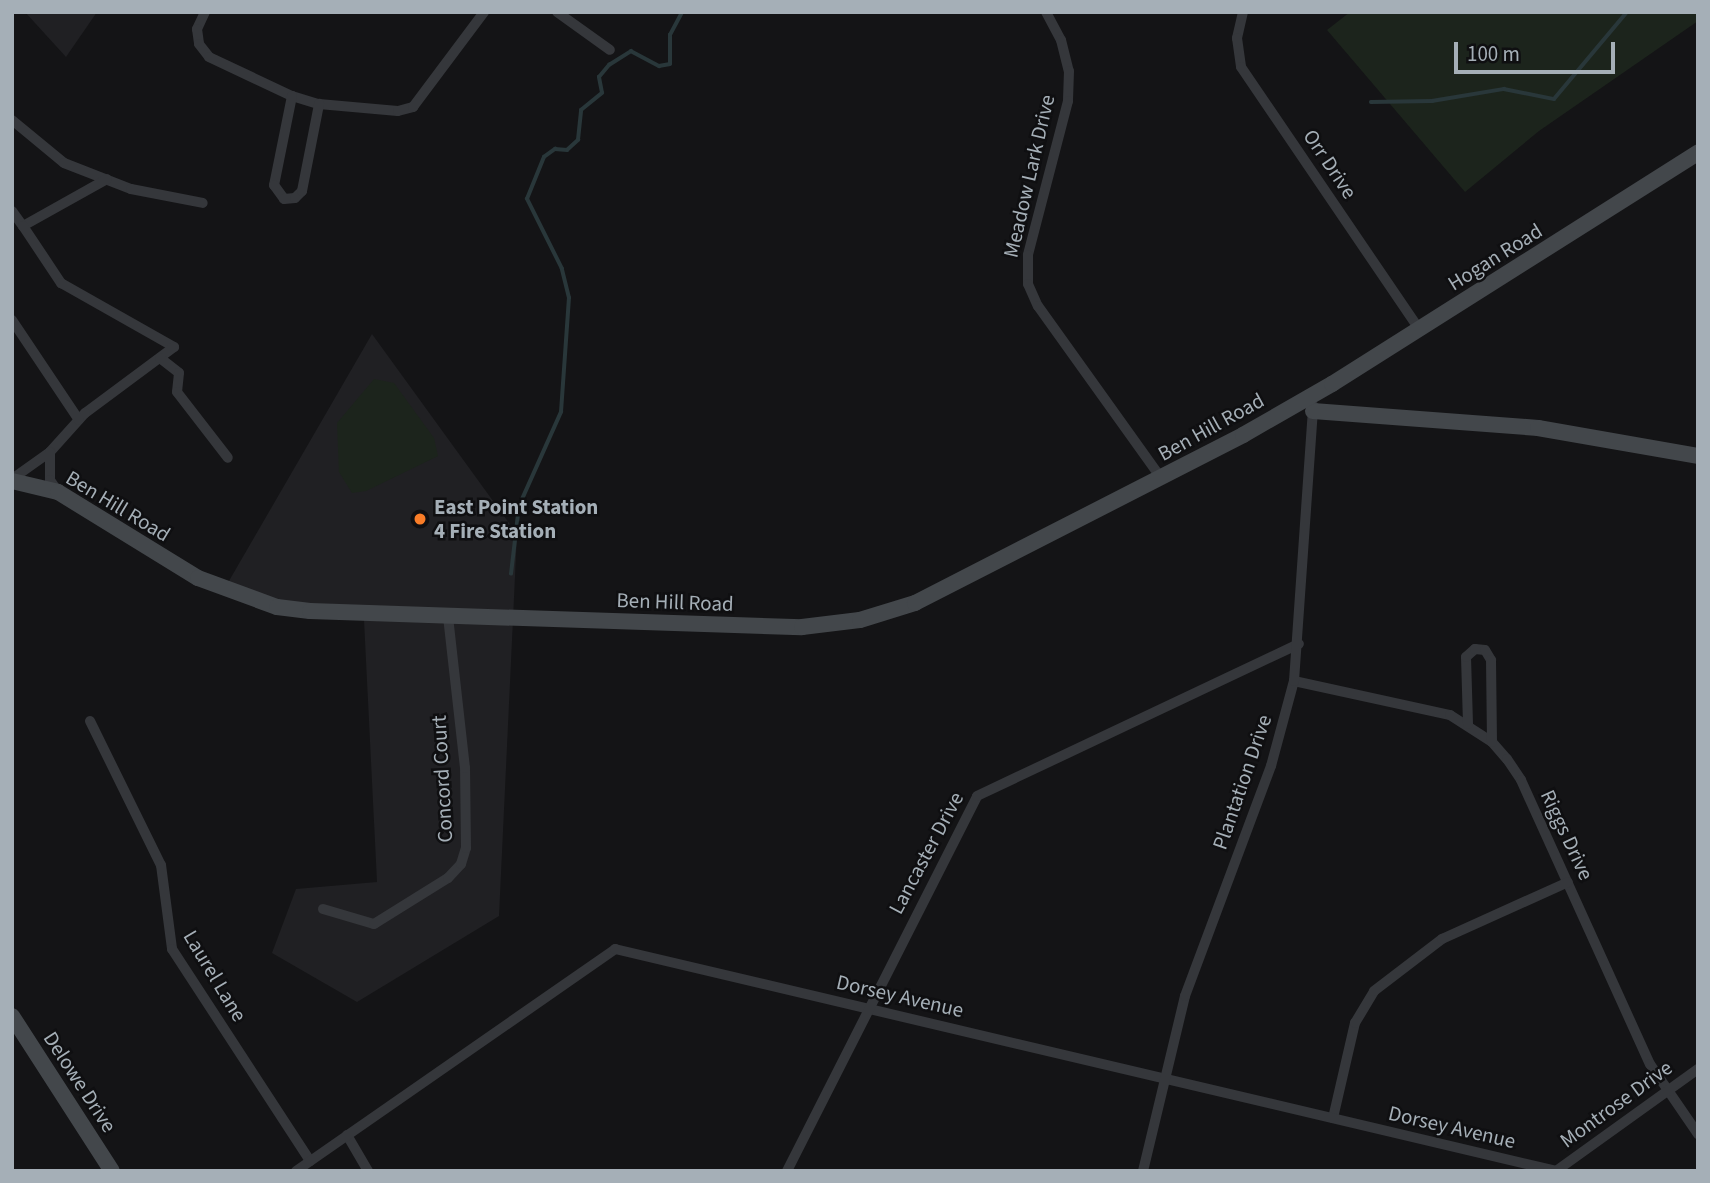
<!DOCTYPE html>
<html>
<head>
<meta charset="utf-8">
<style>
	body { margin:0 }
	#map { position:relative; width:1710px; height:1183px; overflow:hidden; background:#141416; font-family:"Source Sans 3",sans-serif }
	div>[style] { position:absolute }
	.built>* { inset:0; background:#202023 }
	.green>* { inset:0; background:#1c241c }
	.stream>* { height:3.5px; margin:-1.75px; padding:0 1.75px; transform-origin:1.75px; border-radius:1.75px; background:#29373a }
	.street>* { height:10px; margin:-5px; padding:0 5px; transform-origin:5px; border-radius:5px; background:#35373b }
	.secondary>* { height:16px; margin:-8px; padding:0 8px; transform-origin:8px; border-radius:8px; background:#43474b }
	.dots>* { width:19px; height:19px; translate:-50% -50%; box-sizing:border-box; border:4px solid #0f0f11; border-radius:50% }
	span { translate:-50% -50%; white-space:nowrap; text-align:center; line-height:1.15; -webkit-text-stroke:5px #0f0f11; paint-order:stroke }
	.street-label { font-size:21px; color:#a5afb7 }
	.poi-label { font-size:21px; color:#a5afb7; font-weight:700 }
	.left { translate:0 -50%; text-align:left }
	.frame { position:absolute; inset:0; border:14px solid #a5afb7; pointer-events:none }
	.scale { position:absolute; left:1454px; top:42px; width:161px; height:32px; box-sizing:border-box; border:4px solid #a5afb7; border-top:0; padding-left:9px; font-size:21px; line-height:24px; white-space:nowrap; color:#a5afb7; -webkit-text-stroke:5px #0f0f11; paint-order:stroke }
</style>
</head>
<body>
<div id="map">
	<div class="built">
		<div style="clip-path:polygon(25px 12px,97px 12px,66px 57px)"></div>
		<div style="clip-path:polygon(372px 334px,517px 534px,499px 916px,357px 1002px,272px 953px,296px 889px,377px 882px,364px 620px,222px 593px)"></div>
	</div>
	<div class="green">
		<div style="clip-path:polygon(1350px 12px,1698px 12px,1698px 21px,1539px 131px,1465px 192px,1327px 30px)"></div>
		<div style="clip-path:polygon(374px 379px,394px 383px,434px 438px,438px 456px,366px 491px,352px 493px,339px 472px,337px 423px)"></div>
	</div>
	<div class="stream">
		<div style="left:1371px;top:102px;width:61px;rotate:-0.9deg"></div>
		<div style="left:1432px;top:101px;width:73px;rotate:-9.5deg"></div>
		<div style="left:1504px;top:89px;width:51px;rotate:11.3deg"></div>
		<div style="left:1554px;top:99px;width:114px;rotate:-50deg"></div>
		<div style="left:511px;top:574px;width:68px;rotate:-83.3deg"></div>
		<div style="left:519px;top:506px;width:103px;rotate:-65.9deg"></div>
		<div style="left:561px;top:412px;width:114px;rotate:-86deg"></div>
		<div style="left:569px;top:298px;width:30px;rotate:-104deg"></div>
		<div style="left:562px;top:269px;width:78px;rotate:-116.6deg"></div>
		<div style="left:527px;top:199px;width:45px;rotate:-68deg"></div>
		<div style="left:544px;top:157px;width:14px;rotate:-36deg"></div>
		<div style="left:555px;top:149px;width:12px;rotate:5deg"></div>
		<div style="left:567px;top:150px;width:15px;rotate:-42deg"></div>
		<div style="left:578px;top:140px;width:30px;rotate:-84deg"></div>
		<div style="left:581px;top:110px;width:27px;rotate:-39deg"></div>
		<div style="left:602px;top:93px;width:16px;rotate:-101deg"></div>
		<div style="left:599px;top:77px;width:16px;rotate:-50deg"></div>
		<div style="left:609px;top:65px;width:26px;rotate:-32deg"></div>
		<div style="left:631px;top:51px;width:32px;rotate:28deg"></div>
		<div style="left:659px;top:66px;width:11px;rotate:-10deg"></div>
		<div style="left:670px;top:64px;width:29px;rotate:-90deg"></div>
		<div style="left:670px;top:35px;width:26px;rotate:-62deg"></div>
	</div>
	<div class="street">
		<div style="left:205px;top:12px;width:19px;rotate:115deg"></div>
		<div style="left:197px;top:29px;width:15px;rotate:82deg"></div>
		<div style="left:199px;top:44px;width:16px;rotate:52deg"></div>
		<div style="left:209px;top:57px;width:92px;rotate:25.2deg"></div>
		<div style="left:292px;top:96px;width:28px;rotate:17deg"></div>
		<div style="left:319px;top:104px;width:79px;rotate:5.1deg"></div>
		<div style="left:398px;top:111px;width:16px;rotate:-15deg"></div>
		<div style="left:413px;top:107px;width:119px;rotate:-53.2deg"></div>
		<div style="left:557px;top:12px;width:65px;rotate:35.6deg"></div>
		<div style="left:1046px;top:12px;width:32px;rotate:62deg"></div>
		<div style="left:1061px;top:40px;width:32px;rotate:76deg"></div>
		<div style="left:1069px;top:71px;width:30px;rotate:92deg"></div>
		<div style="left:1068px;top:101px;width:159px;rotate:104.6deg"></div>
		<div style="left:1028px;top:255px;width:29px;rotate:90deg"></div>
		<div style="left:1028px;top:284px;width:24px;rotate:66deg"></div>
		<div style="left:1038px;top:306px;width:211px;rotate:54.4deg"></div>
		<div style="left:1243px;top:12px;width:27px;rotate:103deg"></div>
		<div style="left:1237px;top:38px;width:29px;rotate:82deg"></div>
		<div style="left:1241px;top:67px;width:317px;rotate:55.8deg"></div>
		<div style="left:292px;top:96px;width:91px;rotate:101.4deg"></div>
		<div style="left:274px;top:185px;width:17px;rotate:54deg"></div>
		<div style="left:284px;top:199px;width:11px;rotate:-5deg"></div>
		<div style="left:295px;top:198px;width:10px;rotate:-45deg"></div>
		<div style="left:302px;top:191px;width:89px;rotate:-78.9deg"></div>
		<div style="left:12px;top:120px;width:67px;rotate:39.6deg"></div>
		<div style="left:64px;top:163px;width:72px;rotate:21.2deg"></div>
		<div style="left:131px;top:189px;width:73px;rotate:11deg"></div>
		<div style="left:12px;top:211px;width:19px;rotate:54deg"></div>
		<div style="left:23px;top:226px;width:96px;rotate:-29.2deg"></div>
		<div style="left:23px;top:226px;width:69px;rotate:56.3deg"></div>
		<div style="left:61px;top:283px;width:130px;rotate:29.5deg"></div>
		<div style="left:174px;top:347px;width:111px;rotate:143.4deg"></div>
		<div style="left:85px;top:413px;width:52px;rotate:131.9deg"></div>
		<div style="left:12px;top:320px;width:120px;rotate:56.2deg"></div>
		<div style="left:160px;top:358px;width:24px;rotate:38deg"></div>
		<div style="left:179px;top:373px;width:19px;rotate:96deg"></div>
		<div style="left:177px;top:392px;width:83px;rotate:52.3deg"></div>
		<div style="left:12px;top:479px;width:47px;rotate:-35.4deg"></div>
		<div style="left:50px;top:452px;width:28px;rotate:90deg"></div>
		<div style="left:50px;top:480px;width:14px;rotate:56deg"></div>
		<div style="left:1294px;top:681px;width:160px;rotate:12.3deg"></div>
		<div style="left:1450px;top:715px;width:50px;rotate:32.7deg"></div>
		<div style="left:1492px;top:742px;width:23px;rotate:49deg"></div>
		<div style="left:1507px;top:759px;width:25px;rotate:56deg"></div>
		<div style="left:1521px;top:780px;width:312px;rotate:65.6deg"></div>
		<div style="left:1650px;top:1064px;width:85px;rotate:55.6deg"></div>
		<div style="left:90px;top:721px;width:161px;rotate:63.8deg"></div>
		<div style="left:161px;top:865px;width:85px;rotate:82.5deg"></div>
		<div style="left:172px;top:949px;width:253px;rotate:56.9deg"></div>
		<div style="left:1468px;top:724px;width:67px;rotate:-91.7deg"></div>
		<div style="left:1466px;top:657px;width:12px;rotate:-42deg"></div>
		<div style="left:1475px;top:649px;width:10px;rotate:6deg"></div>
		<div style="left:1485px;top:650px;width:12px;rotate:59deg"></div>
		<div style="left:1491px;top:660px;width:82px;rotate:89.3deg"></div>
		<div style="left:323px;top:909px;width:53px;rotate:16.4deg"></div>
		<div style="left:374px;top:924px;width:87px;rotate:-31.9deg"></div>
		<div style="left:448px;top:878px;width:19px;rotate:-47deg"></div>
		<div style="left:461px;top:864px;width:17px;rotate:-73deg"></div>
		<div style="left:466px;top:848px;width:80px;rotate:-90.7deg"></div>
		<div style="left:465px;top:768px;width:153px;rotate:-96.4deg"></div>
		<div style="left:1333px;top:1118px;width:98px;rotate:-77deg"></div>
		<div style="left:1355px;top:1023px;width:37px;rotate:-59deg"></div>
		<div style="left:1374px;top:991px;width:86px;rotate:-37.4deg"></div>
		<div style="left:1442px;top:939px;width:138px;rotate:-24.3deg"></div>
		<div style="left:347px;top:1135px;width:42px;rotate:59.7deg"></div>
		<div style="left:296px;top:1171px;width:389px;rotate:-34.8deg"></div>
		<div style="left:615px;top:949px;width:967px;rotate:13.27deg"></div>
		<div style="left:787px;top:1171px;width:420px;rotate:-63.1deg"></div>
		<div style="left:977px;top:796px;width:356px;rotate:-25.3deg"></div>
		<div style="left:1143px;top:1171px;width:180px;rotate:-76.5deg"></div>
		<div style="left:1185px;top:996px;width:246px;rotate:-69.5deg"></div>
		<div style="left:1271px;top:766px;width:88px;rotate:-74.9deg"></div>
		<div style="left:1294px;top:681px;width:276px;rotate:-86deg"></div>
		<div style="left:1556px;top:1171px;width:175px;rotate:-35.7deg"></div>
	</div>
	<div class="secondary">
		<div style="left:1313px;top:411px;width:226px;rotate:4.3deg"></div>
		<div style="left:1538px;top:428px;width:162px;rotate:9.9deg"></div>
		<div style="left:12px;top:481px;width:47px;rotate:13.4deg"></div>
		<div style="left:58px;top:492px;width:164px;rotate:31.6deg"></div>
		<div style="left:198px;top:578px;width:84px;rotate:20.2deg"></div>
		<div style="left:277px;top:607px;width:33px;rotate:7deg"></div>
		<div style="left:310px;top:611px;width:492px;rotate:1.9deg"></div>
		<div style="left:802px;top:627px;width:58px;rotate:-6.9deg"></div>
		<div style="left:860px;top:620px;width:58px;rotate:-17.2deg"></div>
		<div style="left:915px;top:603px;width:369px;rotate:-27.1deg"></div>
		<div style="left:1243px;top:435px;width:103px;rotate:-29.8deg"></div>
		<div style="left:1332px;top:384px;width:433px;rotate:-32.3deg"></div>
		<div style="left:12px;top:1016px;width:184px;rotate:57.2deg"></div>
	</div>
	<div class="dots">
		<div style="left:420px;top:519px;background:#f97d28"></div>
	</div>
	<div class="street-label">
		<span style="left:1330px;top:164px;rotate:56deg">Orr Drive</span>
		<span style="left:1029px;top:176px;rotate:-77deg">Meadow Lark Drive</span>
		<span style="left:1495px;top:257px;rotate:-32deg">Hogan Road</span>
		<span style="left:1211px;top:427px;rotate:-29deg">Ben Hill Road</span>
		<span style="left:118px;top:506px;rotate:31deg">Ben Hill Road</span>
		<span style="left:675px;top:602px;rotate:2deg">Ben Hill Road</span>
		<span style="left:442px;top:779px;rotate:-93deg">Concord Court</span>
		<span style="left:1242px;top:782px;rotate:-71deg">Plantation Drive</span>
		<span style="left:1567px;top:835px;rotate:65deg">Riggs Drive</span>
		<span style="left:926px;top:853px;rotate:-62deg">Lancaster Drive</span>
		<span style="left:215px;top:976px;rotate:59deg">Laurel Lane</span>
		<span style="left:900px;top:996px;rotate:13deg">Dorsey Avenue</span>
		<span style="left:80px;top:1082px;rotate:57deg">Delowe Drive</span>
		<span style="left:1616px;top:1104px;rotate:-36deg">Montrose Drive</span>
		<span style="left:1452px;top:1127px;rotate:13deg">Dorsey Avenue</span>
	</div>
	<div class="poi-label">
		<span class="left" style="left:434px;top:519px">East Point Station<br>4 Fire Station</span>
	</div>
	<div class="frame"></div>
	<div class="scale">100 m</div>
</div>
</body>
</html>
